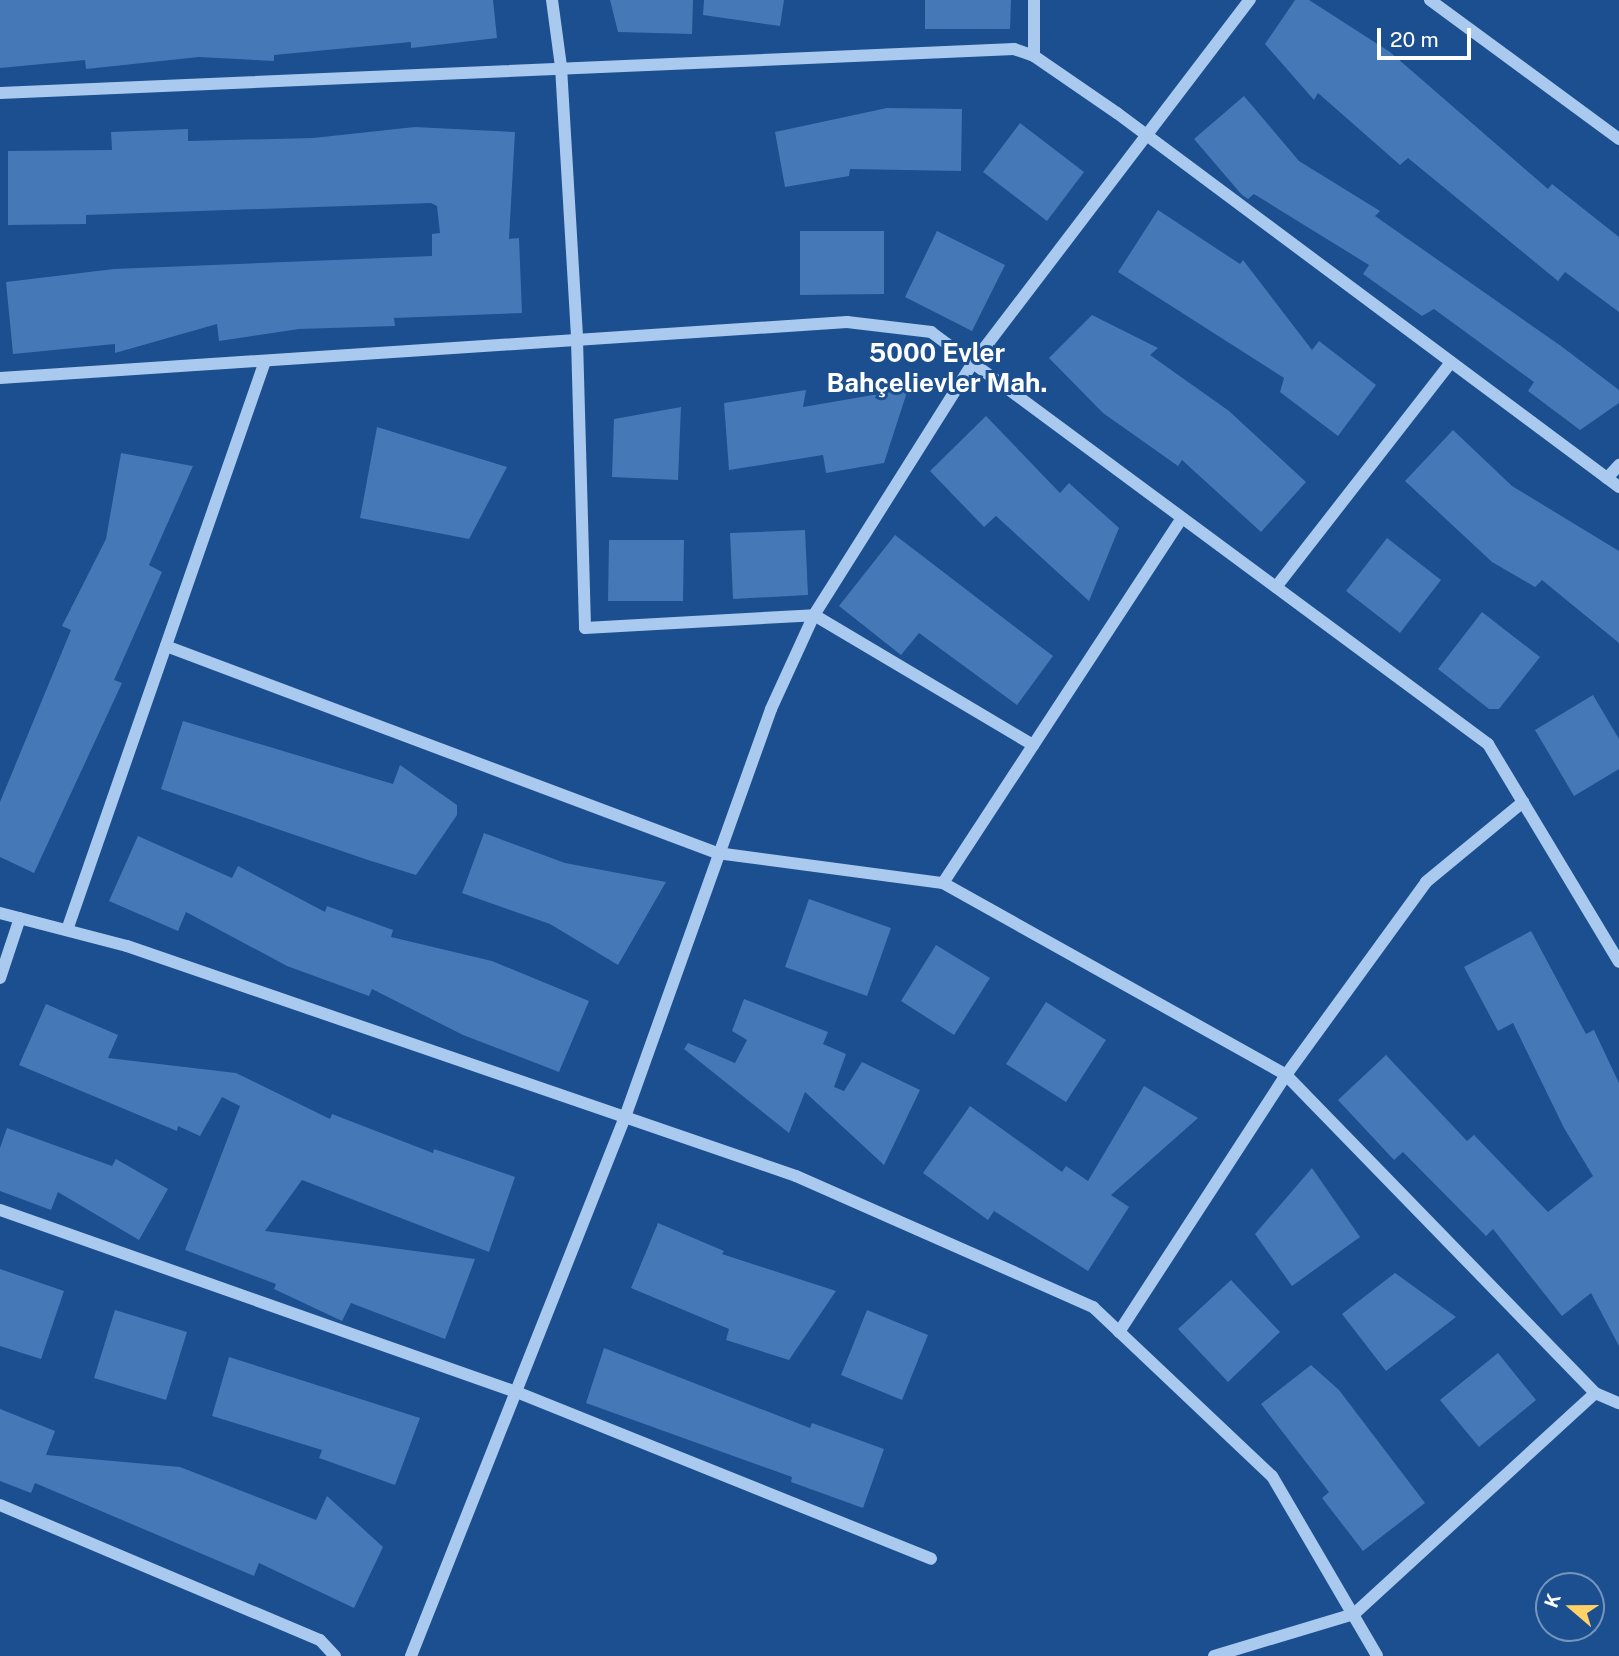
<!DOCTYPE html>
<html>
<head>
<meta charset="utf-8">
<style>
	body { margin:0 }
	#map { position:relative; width:1619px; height:1656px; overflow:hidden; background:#1b4f8f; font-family:"Public Sans",sans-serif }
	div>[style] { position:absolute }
	.building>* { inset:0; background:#4478b7 }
	.minor>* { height:12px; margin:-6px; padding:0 6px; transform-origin:6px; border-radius:6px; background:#a9c9ee }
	span { translate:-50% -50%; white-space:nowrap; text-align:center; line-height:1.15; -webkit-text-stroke:6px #1b4f8f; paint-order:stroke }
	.district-label { font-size:26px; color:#fff; font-weight:700 }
	.north { position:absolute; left:1535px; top:1572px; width:70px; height:70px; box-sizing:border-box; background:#1b4f8f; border:2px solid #7695bc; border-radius:50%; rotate:290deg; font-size:19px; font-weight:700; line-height:28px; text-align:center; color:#fff }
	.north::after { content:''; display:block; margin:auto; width:24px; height:32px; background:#ffd166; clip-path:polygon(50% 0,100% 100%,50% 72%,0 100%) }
	.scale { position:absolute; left:1377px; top:28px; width:94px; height:32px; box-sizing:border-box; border:4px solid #fff; border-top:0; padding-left:9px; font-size:21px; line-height:24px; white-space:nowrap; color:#fff; -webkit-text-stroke:5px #1b4f8f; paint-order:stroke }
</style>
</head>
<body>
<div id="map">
	<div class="building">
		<div style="clip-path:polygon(0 0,493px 0,497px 38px,411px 48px,411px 42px,274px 55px,274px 61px,199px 57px,86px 69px,85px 60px,0 68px)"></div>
		<div style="clip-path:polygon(610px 0,693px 0,692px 34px,618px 32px)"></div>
		<div style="clip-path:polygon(704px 0,784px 0,780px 26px,703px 15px)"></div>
		<div style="clip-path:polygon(925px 0,1011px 0,1010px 29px,925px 29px)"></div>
		<div style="clip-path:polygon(1295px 0,1309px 0,1390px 52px,1548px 189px,1552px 184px,1619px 237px,1619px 312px,1565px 272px,1558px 281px,1408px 158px,1400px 165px,1318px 93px,1314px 100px,1265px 44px)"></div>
		<div style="clip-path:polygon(1244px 96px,1299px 161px,1380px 211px,1375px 216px,1561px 346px,1619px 390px,1619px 403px,1580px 430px,1528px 391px,1534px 382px,1434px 309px,1422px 316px,1363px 274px,1369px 265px,1254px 194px,1248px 199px,1242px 195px,1194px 139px)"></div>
		<div style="clip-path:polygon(887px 108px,962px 109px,961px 171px,850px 169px,849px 176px,785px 187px,775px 132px)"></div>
		<div style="clip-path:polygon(1020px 123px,1084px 172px,1047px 221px,983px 172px)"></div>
		<div style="clip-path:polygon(415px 127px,515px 132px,509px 239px,519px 238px,522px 313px,394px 318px,395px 326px,299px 329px,219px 341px,217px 324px,115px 353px,115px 344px,13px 354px,6px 282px,114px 269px,432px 256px,432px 234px,440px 233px,437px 206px,431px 203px,86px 215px,86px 224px,8px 225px,8px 151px,112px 150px,111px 132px,188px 129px,188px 141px,313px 138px)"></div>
		<div style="clip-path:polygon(1158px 210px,1240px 264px,1243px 260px,1312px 350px,1319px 341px,1376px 385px,1338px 436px,1280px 392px,1284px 378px,1118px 272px)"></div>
		<div style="clip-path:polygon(800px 231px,884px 231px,884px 294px,800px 295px)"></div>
		<div style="clip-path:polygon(937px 231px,1005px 265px,972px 331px,905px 297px)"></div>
		<div style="clip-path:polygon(1092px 315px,1158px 348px,1150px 355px,1229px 411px,1306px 482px,1261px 532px,1182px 460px,1178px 466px,1103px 413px,1049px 358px)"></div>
		<div style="clip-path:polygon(908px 389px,884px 463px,826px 473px,823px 455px,729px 470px,724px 403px,806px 390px,803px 407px)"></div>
		<div style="clip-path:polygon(681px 407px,678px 480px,612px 477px,614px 419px)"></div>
		<div style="clip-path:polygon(986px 416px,1060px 493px,1069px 483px,1119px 528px,1089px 601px,996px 516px,984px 527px,930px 471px)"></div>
		<div style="clip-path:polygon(377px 427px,507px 467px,469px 539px,360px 518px)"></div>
		<div style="clip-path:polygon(1453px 430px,1512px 486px,1619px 551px,1619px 643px,1542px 580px,1535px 587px,1492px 562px,1405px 481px)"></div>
		<div style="clip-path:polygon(121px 453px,193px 466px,149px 565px,162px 572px,114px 680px,122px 683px,34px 873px,0 857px,0 802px,71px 630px,62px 626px,106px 539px)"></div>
		<div style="clip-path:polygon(805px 530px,808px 595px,733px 599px,730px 533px)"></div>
		<div style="clip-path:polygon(895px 535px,1053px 656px,1017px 705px,919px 633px,901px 655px,839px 606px)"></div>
		<div style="clip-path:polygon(1387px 538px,1441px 580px,1400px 633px,1346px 591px)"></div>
		<div style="clip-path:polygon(609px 540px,684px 540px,683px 601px,608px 601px)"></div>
		<div style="clip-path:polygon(1482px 612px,1540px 657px,1499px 709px,1489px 709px,1438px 669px)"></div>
		<div style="clip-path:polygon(1593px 695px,1619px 739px,1619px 769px,1574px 796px,1535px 730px)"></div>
		<div style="clip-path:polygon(183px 721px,393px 784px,400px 765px,457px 805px,457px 815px,416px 875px,368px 860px,161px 789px)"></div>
		<div style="clip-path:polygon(484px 833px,565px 863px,666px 882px,618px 965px,550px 924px,462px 893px)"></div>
		<div style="clip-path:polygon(138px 836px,232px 878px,238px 866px,325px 912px,327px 906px,393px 930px,391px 937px,492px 961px,589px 1001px,559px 1072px,463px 1035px,372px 989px,369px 996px,287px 966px,186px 912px,178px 931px,109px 901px)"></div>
		<div style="clip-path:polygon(809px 899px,891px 928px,867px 996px,785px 967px)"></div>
		<div style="clip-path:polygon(1531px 931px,1586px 1034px,1594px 1030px,1619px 1083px,1619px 1346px,1591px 1293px,1562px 1316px,1493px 1229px,1486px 1236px,1403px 1152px,1394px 1160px,1338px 1100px,1386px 1055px,1467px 1141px,1474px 1135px,1548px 1212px,1593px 1176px,1564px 1128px,1513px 1023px,1498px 1031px,1464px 967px)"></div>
		<div style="clip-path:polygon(936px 945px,990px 978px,954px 1035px,901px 1001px)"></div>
		<div style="clip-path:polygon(744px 999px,828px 1032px,823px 1044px,846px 1054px,834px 1087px,844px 1091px,862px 1062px,920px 1090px,884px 1165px,805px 1092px,789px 1133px,684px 1049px,688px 1043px,735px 1063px,747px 1040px,732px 1031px)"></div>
		<div style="clip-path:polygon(1046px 1002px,1106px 1040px,1066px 1102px,1006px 1064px)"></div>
		<div style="clip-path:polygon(46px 1004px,118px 1035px,108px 1058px,236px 1073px,330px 1119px,332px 1114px,433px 1153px,434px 1149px,515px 1177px,489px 1252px,302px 1180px,265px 1231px,475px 1259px,445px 1339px,351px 1303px,342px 1321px,274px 1289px,276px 1284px,185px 1250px,240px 1106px,222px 1097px,200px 1136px,178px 1126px,177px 1131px,19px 1065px)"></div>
		<div style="clip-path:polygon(1144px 1086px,1198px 1118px,1111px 1195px,1129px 1207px,1088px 1271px,994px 1211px,988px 1220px,923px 1173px,970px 1106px,1062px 1172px,1066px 1166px,1088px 1181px)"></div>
		<div style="clip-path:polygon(7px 1128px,112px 1166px,116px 1159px,168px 1189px,139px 1240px,58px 1192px,51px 1210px,0 1191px,0 1148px)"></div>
		<div style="clip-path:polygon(1312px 1168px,1360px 1237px,1292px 1286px,1255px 1234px)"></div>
		<div style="clip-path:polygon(658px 1223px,724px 1251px,722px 1254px,836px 1291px,789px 1360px,726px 1340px,729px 1329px,631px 1288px)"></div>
		<div style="clip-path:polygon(0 1269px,64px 1291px,41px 1359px,0 1346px)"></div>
		<div style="clip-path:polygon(1395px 1273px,1456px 1317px,1386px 1371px,1342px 1314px)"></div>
		<div style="clip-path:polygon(1231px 1280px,1280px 1332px,1228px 1382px,1178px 1329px)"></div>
		<div style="clip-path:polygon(115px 1310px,187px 1332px,166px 1400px,94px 1378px)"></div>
		<div style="clip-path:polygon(867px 1310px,928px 1335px,902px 1400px,841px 1375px)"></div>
		<div style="clip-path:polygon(604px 1348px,810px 1428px,812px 1423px,884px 1449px,863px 1508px,791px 1482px,792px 1477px,586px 1403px)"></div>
		<div style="clip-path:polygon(1498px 1353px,1536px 1400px,1479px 1447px,1440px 1400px)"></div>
		<div style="clip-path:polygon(229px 1357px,420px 1418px,395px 1485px,319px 1458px,322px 1450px,212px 1416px)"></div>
		<div style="clip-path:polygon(1311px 1365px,1339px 1390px,1425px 1503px,1363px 1551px,1322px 1498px,1329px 1492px,1261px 1404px)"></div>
		<div style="clip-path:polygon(0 1409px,55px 1431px,46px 1455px,180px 1467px,316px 1520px,327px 1496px,383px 1547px,354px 1608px,259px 1563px,254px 1576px,35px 1483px,31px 1493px,0 1481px)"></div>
	</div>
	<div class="minor">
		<div style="left:552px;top:0;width:68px;rotate:82.3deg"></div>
		<div style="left:561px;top:67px;width:273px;rotate:86.6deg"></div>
		<div style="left:577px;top:340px;width:288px;rotate:88.4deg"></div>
		<div style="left:585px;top:628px;width:229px;rotate:-3.2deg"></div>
		<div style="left:814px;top:615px;width:255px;rotate:30.7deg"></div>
		<div style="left:1430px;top:0;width:235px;rotate:36.3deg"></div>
		<div style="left:1034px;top:56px;width:56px;rotate:-90deg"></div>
		<div style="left:0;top:93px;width:1015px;rotate:-2.48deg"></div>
		<div style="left:1014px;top:49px;width:21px;rotate:19deg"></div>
		<div style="left:1034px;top:56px;width:101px;rotate:34.5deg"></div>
		<div style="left:1117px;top:113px;width:626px;rotate:36.69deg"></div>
		<div style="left:0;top:378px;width:849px;rotate:-3.78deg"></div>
		<div style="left:847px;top:322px;width:85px;rotate:6.8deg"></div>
		<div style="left:931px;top:332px;width:693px;rotate:36.49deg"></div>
		<div style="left:1488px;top:744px;width:254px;rotate:59deg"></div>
		<div style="left:1607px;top:478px;width:18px;rotate:-47deg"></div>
		<div style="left:1276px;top:587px;width:285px;rotate:-52.1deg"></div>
		<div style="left:166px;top:646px;width:589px;rotate:20.59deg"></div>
		<div style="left:717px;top:853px;width:228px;rotate:7.6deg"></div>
		<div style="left:943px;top:883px;width:393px;rotate:29.2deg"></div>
		<div style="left:1286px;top:1075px;width:443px;rotate:45.8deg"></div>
		<div style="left:1595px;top:1393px;width:26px;rotate:23deg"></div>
		<div style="left:943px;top:883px;width:436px;rotate:-56.8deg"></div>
		<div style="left:0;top:913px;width:131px;rotate:14.6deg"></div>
		<div style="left:127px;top:946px;width:707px;rotate:18.97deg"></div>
		<div style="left:796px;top:1176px;width:325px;rotate:23.8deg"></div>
		<div style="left:1093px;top:1307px;width:246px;rotate:43.4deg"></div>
		<div style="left:1272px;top:1476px;width:208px;rotate:59.7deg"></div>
		<div style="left:67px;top:930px;width:602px;rotate:-70.81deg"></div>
		<div style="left:0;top:978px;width:63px;rotate:-71.6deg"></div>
		<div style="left:0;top:1210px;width:550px;rotate:19.42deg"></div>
		<div style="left:519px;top:1393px;width:444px;rotate:21.9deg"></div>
		<div style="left:1119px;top:1332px;width:306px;rotate:-57deg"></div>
		<div style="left:1286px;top:1075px;width:238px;rotate:-54deg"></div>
		<div style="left:1426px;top:882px;width:126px;rotate:-39.5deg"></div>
		<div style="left:0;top:1505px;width:347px;rotate:22.9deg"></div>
		<div style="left:320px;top:1640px;width:22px;rotate:47deg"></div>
		<div style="left:411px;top:1656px;width:580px;rotate:-68.35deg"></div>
		<div style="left:625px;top:1117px;width:433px;rotate:-70.3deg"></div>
		<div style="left:771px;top:709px;width:103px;rotate:-65.4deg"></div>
		<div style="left:814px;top:615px;width:298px;rotate:-57.8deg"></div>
		<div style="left:973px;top:363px;width:457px;rotate:-52.7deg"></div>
		<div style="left:1214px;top:1656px;width:146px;rotate:-16.7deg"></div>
		<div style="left:1354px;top:1614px;width:327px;rotate:-42.5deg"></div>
	</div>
	<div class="district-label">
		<span style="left:937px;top:368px">5000 Evler<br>Bahçelievler Mah.</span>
	</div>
	<div class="north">K</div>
	<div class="scale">20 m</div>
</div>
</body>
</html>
